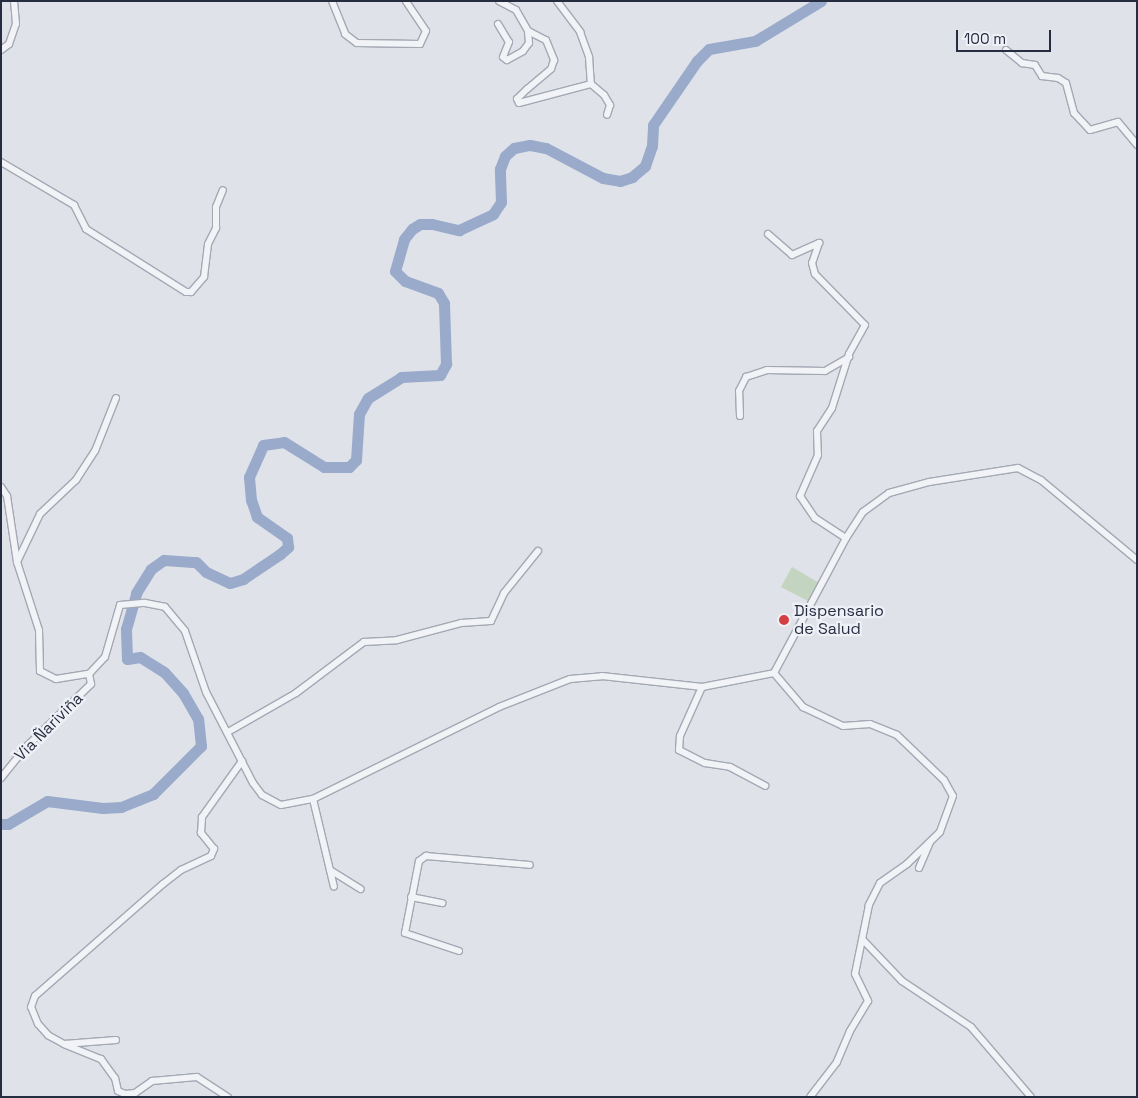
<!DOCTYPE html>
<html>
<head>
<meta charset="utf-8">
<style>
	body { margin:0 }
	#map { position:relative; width:1138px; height:1098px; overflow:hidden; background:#dfe2e9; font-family:"Space Grotesk",sans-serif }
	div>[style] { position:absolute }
	.green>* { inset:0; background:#c3d4c0 }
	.river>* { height:11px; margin:-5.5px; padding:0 5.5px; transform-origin:5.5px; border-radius:5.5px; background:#99aacb }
	.roads { filter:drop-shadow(1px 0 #a4a8b3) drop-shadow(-1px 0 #a4a8b3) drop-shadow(0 1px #a4a8b3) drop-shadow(0 -1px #a4a8b3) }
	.minor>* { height:6px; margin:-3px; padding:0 3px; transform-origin:3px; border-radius:3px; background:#f2f3f7 }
	.dots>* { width:14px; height:14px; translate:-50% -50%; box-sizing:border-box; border:2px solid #eff1f7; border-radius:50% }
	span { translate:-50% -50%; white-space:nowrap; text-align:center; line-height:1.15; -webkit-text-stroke:4.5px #eff1f7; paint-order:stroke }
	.poi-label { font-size:16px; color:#272d41 }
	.left { translate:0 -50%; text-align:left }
	.street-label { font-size:16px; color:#272d41 }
	.frame { position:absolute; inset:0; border:2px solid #272d41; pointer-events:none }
	.scale { position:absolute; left:956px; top:30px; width:95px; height:22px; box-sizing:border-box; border:2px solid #272d41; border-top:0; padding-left:6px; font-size:15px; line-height:18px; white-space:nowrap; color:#272d41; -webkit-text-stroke:4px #eff1f7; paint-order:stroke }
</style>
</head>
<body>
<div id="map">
	<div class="green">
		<div style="clip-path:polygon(792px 567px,819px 583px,808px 601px,781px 587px)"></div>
	</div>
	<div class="river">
		<div style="left:1px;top:824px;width:7px"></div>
		<div style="left:8px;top:824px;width:45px;rotate:-30.5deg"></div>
		<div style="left:47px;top:801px;width:56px;rotate:7.1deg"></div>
		<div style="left:103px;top:808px;width:18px;rotate:-3deg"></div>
		<div style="left:121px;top:807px;width:35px;rotate:-22deg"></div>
		<div style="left:153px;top:794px;width:68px;rotate:-45deg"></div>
		<div style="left:201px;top:746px;width:27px;rotate:-96deg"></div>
		<div style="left:198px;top:719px;width:30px;rotate:-120deg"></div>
		<div style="left:183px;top:693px;width:28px;rotate:-132deg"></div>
		<div style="left:164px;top:672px;width:28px;rotate:-148deg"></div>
		<div style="left:140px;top:657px;width:13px;rotate:171deg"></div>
		<div style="left:127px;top:659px;width:30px;rotate:-92deg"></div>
		<div style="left:126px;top:629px;width:37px;rotate:-74deg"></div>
		<div style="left:136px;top:593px;width:28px;rotate:-58deg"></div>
		<div style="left:151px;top:569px;width:16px;rotate:-35deg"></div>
		<div style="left:164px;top:560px;width:32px;rotate:4deg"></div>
		<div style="left:196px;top:562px;width:14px;rotate:45deg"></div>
		<div style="left:206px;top:572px;width:26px;rotate:25deg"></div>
		<div style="left:230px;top:583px;width:14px;rotate:-17deg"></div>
		<div style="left:243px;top:579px;width:45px;rotate:-34deg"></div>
		<div style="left:280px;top:554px;width:11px;rotate:-41deg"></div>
		<div style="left:288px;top:547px;width:9px;rotate:-96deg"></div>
		<div style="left:287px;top:538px;width:37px;rotate:-145deg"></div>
		<div style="left:257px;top:517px;width:18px;rotate:-109deg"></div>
		<div style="left:251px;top:500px;width:23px;rotate:-95deg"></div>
		<div style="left:249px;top:477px;width:35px;rotate:-66deg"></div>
		<div style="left:263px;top:445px;width:21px;rotate:-8deg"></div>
		<div style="left:284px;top:442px;width:47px;rotate:32deg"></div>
		<div style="left:324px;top:467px;width:25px"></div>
		<div style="left:349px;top:467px;width:10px;rotate:-45deg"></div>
		<div style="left:356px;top:460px;width:46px;rotate:-86.3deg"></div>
		<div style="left:359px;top:414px;width:18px;rotate:-61deg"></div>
		<div style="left:368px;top:398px;width:39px;rotate:-32deg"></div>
		<div style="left:401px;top:377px;width:39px;rotate:-3deg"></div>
		<div style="left:440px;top:375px;width:13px;rotate:-61deg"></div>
		<div style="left:446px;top:364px;width:61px;rotate:-91.9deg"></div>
		<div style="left:444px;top:303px;width:12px;rotate:-121deg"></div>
		<div style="left:438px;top:293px;width:35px;rotate:-160deg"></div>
		<div style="left:405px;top:281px;width:14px;rotate:-135deg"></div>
		<div style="left:395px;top:271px;width:33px;rotate:-74deg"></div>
		<div style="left:404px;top:239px;width:13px;rotate:-51deg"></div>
		<div style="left:412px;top:229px;width:9px;rotate:-32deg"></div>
		<div style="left:420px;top:224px;width:12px"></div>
		<div style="left:432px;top:224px;width:28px;rotate:13deg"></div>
		<div style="left:459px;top:230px;width:38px;rotate:-25deg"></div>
		<div style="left:493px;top:214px;width:14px;rotate:-56deg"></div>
		<div style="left:501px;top:202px;width:33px;rotate:-92deg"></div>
		<div style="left:500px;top:169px;width:14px;rotate:-69deg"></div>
		<div style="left:505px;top:156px;width:12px;rotate:-42deg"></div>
		<div style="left:514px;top:148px;width:16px;rotate:-11deg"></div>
		<div style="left:530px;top:145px;width:16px;rotate:11deg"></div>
		<div style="left:546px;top:148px;width:64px;rotate:27.8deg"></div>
		<div style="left:603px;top:178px;width:17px;rotate:10deg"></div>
		<div style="left:620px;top:181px;width:13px;rotate:-18deg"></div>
		<div style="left:632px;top:177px;width:17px;rotate:-40deg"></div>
		<div style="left:645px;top:166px;width:21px;rotate:-71deg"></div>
		<div style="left:652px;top:146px;width:21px;rotate:-87deg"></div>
		<div style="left:653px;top:125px;width:78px;rotate:-55.5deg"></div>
		<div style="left:697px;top:61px;width:17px;rotate:-45deg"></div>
		<div style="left:709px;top:49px;width:47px;rotate:-9.9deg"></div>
		<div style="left:755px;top:41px;width:77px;rotate:-31.2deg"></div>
	</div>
	<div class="roads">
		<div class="minor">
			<div style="left:332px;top:1px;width:35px;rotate:68deg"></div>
			<div style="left:345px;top:34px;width:15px;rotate:37deg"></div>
			<div style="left:357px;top:43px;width:63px;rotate:0.9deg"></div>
			<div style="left:420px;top:44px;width:14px;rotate:-65deg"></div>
			<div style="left:426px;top:31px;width:36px;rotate:-124deg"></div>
			<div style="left:499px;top:1px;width:19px;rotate:28deg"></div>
			<div style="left:516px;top:10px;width:24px;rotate:60deg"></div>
			<div style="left:528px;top:31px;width:20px;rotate:27deg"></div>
			<div style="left:546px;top:40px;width:22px;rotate:68deg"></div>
			<div style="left:554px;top:60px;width:9px;rotate:108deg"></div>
			<div style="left:551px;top:69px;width:31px;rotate:140deg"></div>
			<div style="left:527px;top:89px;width:14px;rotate:135deg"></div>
			<div style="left:517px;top:99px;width:4px;rotate:63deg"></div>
			<div style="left:519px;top:103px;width:74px;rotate:-14.8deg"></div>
			<div style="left:591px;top:84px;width:17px;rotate:40deg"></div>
			<div style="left:604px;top:95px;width:12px;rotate:59deg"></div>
			<div style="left:610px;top:105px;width:10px;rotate:107deg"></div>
			<div style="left:557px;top:1px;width:39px;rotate:53deg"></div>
			<div style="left:580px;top:32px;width:27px;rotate:70deg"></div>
			<div style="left:589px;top:57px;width:27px;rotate:86deg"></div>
			<div style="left:498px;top:24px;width:21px;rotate:59deg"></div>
			<div style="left:509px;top:42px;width:16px;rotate:112deg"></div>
			<div style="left:503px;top:57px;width:5px;rotate:37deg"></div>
			<div style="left:507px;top:60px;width:18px;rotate:-29deg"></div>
			<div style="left:523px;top:51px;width:10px;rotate:-53deg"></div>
			<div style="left:529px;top:43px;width:12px;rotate:-95deg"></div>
			<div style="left:1px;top:50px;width:10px;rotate:-37deg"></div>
			<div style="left:9px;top:44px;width:21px;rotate:-71deg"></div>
			<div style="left:16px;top:24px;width:23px;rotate:-95deg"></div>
			<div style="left:1006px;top:50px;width:21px;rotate:39deg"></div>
			<div style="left:1022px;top:63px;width:13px;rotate:9deg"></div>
			<div style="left:1035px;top:65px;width:13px;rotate:58deg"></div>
			<div style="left:1042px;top:76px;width:16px;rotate:7deg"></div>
			<div style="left:1058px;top:78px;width:9px;rotate:32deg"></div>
			<div style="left:1066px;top:83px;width:31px;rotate:75deg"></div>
			<div style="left:1074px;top:113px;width:23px;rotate:47deg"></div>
			<div style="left:1090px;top:130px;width:29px;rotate:-16deg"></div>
			<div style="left:1118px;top:122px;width:30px;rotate:50deg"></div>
			<div style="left:1px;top:162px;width:85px;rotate:30.5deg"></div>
			<div style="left:74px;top:205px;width:27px;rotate:63deg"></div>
			<div style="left:86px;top:229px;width:118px;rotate:32.2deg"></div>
			<div style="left:186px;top:292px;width:5px"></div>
			<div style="left:191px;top:292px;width:20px;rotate:-49deg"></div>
			<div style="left:204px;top:277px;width:33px;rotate:-83deg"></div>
			<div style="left:208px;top:244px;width:18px;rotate:-63deg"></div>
			<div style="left:216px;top:228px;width:21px;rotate:-90deg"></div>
			<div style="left:216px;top:207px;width:18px;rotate:-68deg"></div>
			<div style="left:768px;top:234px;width:32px;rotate:41deg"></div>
			<div style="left:792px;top:255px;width:30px;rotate:-24deg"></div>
			<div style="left:819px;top:243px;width:21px;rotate:109deg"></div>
			<div style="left:812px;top:263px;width:11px;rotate:75deg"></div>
			<div style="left:815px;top:274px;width:71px;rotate:45.6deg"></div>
			<div style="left:865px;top:325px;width:33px;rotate:119deg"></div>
			<div style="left:849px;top:354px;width:57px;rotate:107.5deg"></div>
			<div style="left:832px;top:408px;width:27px;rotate:123deg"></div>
			<div style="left:817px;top:431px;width:24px;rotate:88deg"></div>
			<div style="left:818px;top:455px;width:45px;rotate:113.7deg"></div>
			<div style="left:800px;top:496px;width:27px;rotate:56deg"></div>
			<div style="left:815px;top:518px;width:37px;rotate:33deg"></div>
			<div style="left:740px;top:416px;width:25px;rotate:-92deg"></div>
			<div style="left:739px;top:391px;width:16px;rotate:-63deg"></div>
			<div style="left:746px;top:377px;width:22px;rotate:-18deg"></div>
			<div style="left:767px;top:370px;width:58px;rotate:1deg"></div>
			<div style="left:825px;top:371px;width:28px;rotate:-30deg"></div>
			<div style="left:1px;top:487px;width:11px;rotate:56deg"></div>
			<div style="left:7px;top:496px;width:67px;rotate:81.4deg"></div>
			<div style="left:17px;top:562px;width:71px;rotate:72.1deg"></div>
			<div style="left:39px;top:630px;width:41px;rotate:88.6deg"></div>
			<div style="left:40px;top:671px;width:18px;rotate:27deg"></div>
			<div style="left:56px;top:679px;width:33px;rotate:-9deg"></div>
			<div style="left:89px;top:674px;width:23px;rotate:-47deg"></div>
			<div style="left:105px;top:657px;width:54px;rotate:-73.9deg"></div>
			<div style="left:120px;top:605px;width:25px;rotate:-5deg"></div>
			<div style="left:145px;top:603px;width:20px;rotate:11deg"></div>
			<div style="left:165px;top:607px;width:31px;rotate:50deg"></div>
			<div style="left:185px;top:631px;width:65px;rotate:71deg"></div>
			<div style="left:206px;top:692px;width:102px;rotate:62.7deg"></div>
			<div style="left:253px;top:783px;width:15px;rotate:53deg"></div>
			<div style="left:262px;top:795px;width:21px;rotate:28deg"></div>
			<div style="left:281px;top:805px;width:33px;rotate:-11deg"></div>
			<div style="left:313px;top:799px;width:208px;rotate:-26.3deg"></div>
			<div style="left:499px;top:707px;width:76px;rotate:-21.5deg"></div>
			<div style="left:570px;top:679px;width:32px;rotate:-5deg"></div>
			<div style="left:602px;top:676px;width:101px;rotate:6.3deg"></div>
			<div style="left:702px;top:687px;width:73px;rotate:-11deg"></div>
			<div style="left:774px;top:673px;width:153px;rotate:-61.9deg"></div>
			<div style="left:846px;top:538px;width:31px;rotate:-57deg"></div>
			<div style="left:863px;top:512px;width:32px;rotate:-36deg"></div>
			<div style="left:889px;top:493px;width:41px;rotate:-15.4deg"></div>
			<div style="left:929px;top:482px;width:90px;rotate:-8.9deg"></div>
			<div style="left:1018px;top:468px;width:26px;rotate:28deg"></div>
			<div style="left:1041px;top:480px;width:125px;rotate:39.8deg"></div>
			<div style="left:17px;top:562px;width:53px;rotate:-64.4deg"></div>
			<div style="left:40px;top:514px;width:50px;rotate:-43.4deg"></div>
			<div style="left:76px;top:480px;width:35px;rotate:-57deg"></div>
			<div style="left:95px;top:451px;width:57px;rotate:-68.4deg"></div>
			<div style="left:774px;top:673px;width:45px;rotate:49.5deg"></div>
			<div style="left:803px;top:707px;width:44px;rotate:25.4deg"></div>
			<div style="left:843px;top:726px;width:27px;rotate:-4deg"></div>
			<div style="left:870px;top:724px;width:29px;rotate:22deg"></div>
			<div style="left:897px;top:735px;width:65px;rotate:43.8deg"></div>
			<div style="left:944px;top:780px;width:18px;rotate:61deg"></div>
			<div style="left:953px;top:796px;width:38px;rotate:110deg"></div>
			<div style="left:940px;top:832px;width:46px;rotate:135.9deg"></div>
			<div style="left:907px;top:864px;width:33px;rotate:145deg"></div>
			<div style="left:880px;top:883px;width:25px;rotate:117deg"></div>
			<div style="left:869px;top:905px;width:70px;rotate:101.5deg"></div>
			<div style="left:855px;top:974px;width:30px;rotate:64deg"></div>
			<div style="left:868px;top:1001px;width:35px;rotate:121deg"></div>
			<div style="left:850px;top:1031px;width:34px;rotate:113deg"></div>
			<div style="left:837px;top:1062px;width:44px;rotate:127.6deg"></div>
			<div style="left:702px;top:687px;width:54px;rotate:114.2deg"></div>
			<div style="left:680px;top:736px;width:14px;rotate:94deg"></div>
			<div style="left:679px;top:750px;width:29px;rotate:27deg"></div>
			<div style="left:705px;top:763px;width:25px;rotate:9deg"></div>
			<div style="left:730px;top:767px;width:40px;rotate:28deg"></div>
			<div style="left:228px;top:732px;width:78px;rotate:-29.8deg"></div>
			<div style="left:296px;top:693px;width:85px;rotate:-36.9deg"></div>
			<div style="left:364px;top:642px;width:33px;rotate:-3deg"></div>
			<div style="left:397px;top:640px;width:66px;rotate:-14.9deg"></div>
			<div style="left:461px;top:623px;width:30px;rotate:-4deg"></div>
			<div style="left:491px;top:621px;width:31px;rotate:-65deg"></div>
			<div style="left:504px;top:593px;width:54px;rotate:-51deg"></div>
			<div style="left:1px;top:778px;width:38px;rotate:-51deg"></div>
			<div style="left:25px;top:748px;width:92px;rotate:-44.1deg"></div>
			<div style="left:91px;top:684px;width:10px;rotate:-101deg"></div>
			<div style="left:313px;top:799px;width:90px;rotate:76.6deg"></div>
			<div style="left:919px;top:868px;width:28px;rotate:-67deg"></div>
			<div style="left:330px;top:870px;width:36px;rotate:32deg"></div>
			<div style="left:411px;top:897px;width:32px;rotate:11deg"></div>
			<div style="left:864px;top:941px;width:55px;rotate:46.5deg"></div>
			<div style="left:902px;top:981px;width:83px;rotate:33.7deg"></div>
			<div style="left:971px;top:1027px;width:92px;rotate:49.4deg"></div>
			<div style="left:459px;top:951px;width:57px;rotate:-161.6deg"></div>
			<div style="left:405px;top:933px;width:73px;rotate:-79deg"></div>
			<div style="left:419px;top:861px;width:9px;rotate:-36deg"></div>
			<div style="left:426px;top:856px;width:104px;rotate:4.9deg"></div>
			<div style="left:116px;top:1040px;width:52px;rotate:175.6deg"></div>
			<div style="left:64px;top:1044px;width:18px;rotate:-151deg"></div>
			<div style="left:48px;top:1035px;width:15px;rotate:-132deg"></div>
			<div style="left:38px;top:1024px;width:18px;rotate:-112deg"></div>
			<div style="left:31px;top:1007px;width:12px;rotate:-70deg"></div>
			<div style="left:35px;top:996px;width:170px;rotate:-41.2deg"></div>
			<div style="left:163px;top:884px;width:23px;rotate:-38deg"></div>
			<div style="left:181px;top:870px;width:33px;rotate:-25deg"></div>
			<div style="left:211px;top:856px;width:8px;rotate:-67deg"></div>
			<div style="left:214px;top:849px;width:21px;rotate:-129deg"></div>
			<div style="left:201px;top:833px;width:16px;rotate:-86deg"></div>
			<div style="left:202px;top:817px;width:69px;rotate:-54.5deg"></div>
			<div style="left:66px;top:1045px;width:38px;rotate:22deg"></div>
			<div style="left:101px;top:1059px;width:24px;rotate:54deg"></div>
			<div style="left:115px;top:1078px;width:13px;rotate:77deg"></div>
			<div style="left:118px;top:1091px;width:8px;rotate:23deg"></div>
			<div style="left:125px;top:1094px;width:10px;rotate:-6deg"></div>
			<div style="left:135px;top:1093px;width:21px;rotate:-35deg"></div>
			<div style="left:152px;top:1081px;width:45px;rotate:-5.1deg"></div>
			<div style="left:197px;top:1077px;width:37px;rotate:33deg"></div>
		</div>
	</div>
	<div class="dots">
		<div style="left:784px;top:620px;background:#d43f42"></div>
	</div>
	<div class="poi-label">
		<span class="left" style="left:794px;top:620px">Dispensario<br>de Salud</span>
	</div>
	<div class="street-label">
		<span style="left:49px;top:727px;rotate:-45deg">Via Ñariviña</span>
	</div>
	<div class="frame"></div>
	<div class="scale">100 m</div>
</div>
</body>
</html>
